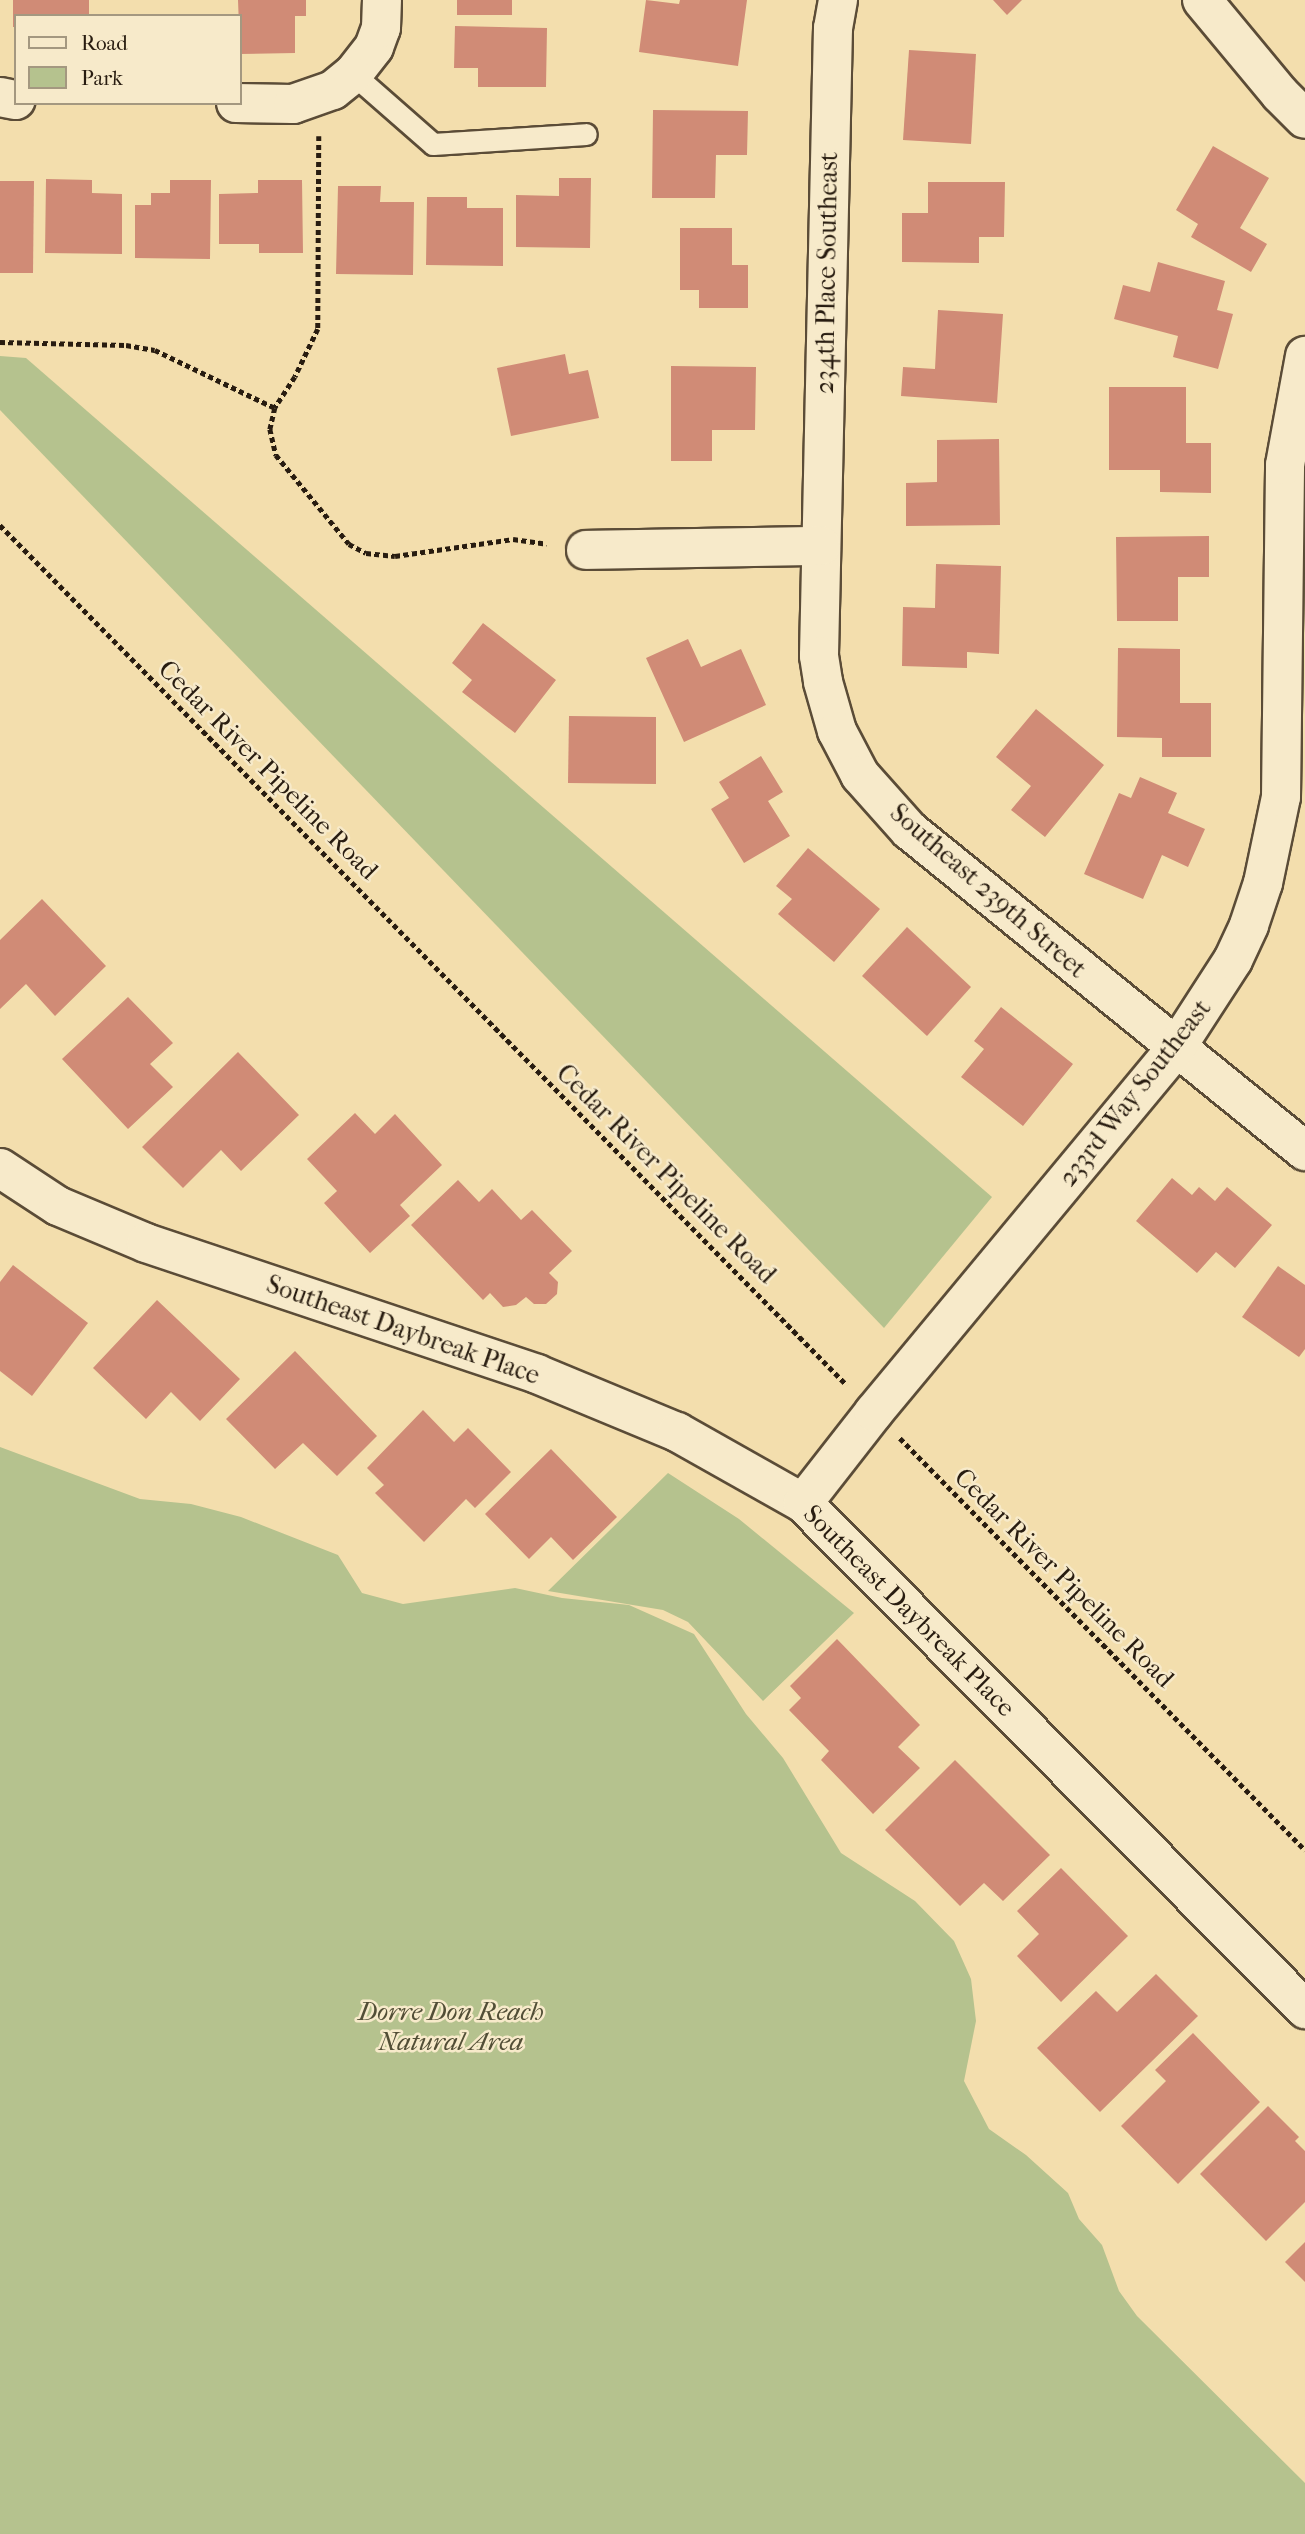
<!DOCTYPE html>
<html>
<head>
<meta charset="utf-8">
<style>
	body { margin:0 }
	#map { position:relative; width:1305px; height:2534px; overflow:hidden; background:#f3dead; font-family:"IM FELL French Canon",serif }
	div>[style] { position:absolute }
	.green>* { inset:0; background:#b5c28e }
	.building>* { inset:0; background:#d08b76 }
	.path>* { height:4.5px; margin-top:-2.25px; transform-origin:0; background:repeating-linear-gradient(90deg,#281c10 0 5px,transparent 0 8.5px) }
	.roads { filter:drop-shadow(2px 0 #5b4c37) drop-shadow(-2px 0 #5b4c37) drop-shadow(0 2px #5b4c37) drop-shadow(0 -2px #5b4c37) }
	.lane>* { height:21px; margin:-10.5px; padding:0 10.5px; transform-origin:10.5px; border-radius:10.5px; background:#f7eaca }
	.street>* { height:38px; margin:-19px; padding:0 19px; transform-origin:19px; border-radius:19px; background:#f7eaca }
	span { translate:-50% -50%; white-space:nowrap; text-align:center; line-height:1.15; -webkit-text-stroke:5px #f7eaca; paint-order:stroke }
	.street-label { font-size:26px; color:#281c10 }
	.park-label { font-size:26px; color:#524e36; font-style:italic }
	.legend { position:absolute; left:14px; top:14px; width:228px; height:91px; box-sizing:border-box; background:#f7eaca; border:2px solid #a49880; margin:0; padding:9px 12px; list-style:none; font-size:21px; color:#281c10 }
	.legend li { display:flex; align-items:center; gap:14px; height:35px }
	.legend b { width:35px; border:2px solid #a49880 }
</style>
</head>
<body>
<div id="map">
	<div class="green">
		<div style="clip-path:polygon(0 356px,26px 358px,992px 1197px,884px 1328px,0 410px)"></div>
		<div style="clip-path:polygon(0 1447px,140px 1499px,191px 1504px,241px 1517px,338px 1555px,362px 1593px,403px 1604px,515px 1588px,562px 1598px,629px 1605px,694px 1634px,746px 1714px,783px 1758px,841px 1853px,915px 1901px,954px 1941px,971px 1979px,976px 2021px,964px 2081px,989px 2129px,1026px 2155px,1068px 2193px,1079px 2219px,1102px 2245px,1119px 2291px,1137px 2316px,1305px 2483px,1305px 2534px,0 2534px)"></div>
		<div style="clip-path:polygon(668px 1473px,739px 1519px,854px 1613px,763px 1701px,688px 1622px,663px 1610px,548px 1591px)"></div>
	</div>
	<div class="building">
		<div style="clip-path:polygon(13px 0,89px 0,89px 16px,16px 16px,16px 27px,13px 27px)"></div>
		<div style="clip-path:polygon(238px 0,306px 0,306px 16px,295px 16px,295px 53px,240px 54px)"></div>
		<div style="clip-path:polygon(457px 0,512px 0,512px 15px,457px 15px)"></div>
		<div style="clip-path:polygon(646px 0,679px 4px,680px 0,747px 0,738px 66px,639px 52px)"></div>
		<div style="clip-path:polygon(993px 0,1022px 0,1007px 15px)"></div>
		<div style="clip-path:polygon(455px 26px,547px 28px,546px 87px,478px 87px,478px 68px,454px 68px)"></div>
		<div style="clip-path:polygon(909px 50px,976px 54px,971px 144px,903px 140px)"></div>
		<div style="clip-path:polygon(653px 110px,748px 111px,747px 155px,716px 155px,715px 198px,652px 198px)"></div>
		<div style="clip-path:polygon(1213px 146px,1269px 178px,1240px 228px,1267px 244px,1251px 272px,1191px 237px,1198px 224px,1176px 210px)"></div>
		<div style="clip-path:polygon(559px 178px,591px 178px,590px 248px,516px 247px,516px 195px,559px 196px)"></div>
		<div style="clip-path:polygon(46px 179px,92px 180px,92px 193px,122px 194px,122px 254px,45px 253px)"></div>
		<div style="clip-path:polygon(170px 180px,211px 180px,210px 259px,135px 258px,135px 205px,151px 205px,151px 193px,170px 193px)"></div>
		<div style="clip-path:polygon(258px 180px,302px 180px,303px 253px,259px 253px,259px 244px,219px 244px,219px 194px,258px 193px)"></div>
		<div style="clip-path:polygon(0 181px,34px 181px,33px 273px,0 273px)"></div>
		<div style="clip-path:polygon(928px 182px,1005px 182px,1004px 237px,979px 237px,979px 263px,902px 262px,902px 213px,928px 213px)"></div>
		<div style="clip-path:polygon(338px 186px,381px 186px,380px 202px,414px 202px,413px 275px,336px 274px)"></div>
		<div style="clip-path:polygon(427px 197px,467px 197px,467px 208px,503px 208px,503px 266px,426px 265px)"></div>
		<div style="clip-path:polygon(680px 228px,732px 228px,732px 265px,748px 265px,748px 308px,699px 308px,699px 290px,680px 290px)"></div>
		<div style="clip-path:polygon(1158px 262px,1225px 281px,1217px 310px,1233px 314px,1218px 369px,1173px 357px,1178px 336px,1114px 319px,1123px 285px,1150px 292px)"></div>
		<div style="clip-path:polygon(938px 310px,1003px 314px,997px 403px,901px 396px,903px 367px,935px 369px)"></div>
		<div style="clip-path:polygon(565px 354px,569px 374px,588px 370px,599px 418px,511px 436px,497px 368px)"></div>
		<div style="clip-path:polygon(671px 366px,756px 367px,755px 430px,712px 430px,712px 461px,671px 461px)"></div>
		<div style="clip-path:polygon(1109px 387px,1186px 387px,1186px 443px,1211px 443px,1211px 493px,1160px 492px,1160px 470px,1109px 470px)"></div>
		<div style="clip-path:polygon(999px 439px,1000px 525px,906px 526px,906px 483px,937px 482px,937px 440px)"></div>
		<div style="clip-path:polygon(1209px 536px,1209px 577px,1178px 577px,1178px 621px,1117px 621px,1116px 537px)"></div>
		<div style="clip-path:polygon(936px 564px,1001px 566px,999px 654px,967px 652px,967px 668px,902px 666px,903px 607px,935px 608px)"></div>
		<div style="clip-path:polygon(483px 623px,556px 680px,515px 733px,462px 692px,472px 680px,452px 663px)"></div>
		<div style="clip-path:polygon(688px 639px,701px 667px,741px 649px,766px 705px,684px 742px,646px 658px)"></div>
		<div style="clip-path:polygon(1118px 648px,1180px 649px,1180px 703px,1211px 703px,1211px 757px,1162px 757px,1162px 738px,1117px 737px)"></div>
		<div style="clip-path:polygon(1036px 709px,1104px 765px,1045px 837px,1011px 810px,1031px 786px,996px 757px)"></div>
		<div style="clip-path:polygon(569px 716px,656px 717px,656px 784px,568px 783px)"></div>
		<div style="clip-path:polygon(761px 756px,783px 792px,768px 801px,790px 836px,744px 863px,711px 809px,729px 798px,719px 782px)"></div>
		<div style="clip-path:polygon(1140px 777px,1177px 793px,1168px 813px,1205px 829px,1188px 867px,1162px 855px,1143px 899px,1084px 874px,1119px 793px,1131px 798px)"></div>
		<div style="clip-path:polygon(808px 848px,880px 909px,834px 962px,778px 914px,792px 899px,776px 886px)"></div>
		<div style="clip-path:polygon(42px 899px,106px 966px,55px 1016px,26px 984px,0 1009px,0 940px)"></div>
		<div style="clip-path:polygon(907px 927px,971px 987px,927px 1036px,862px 976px)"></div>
		<div style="clip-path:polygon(128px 997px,173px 1043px,150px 1064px,173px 1087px,128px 1129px,62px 1059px)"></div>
		<div style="clip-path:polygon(1001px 1007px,1073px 1064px,1023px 1126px,961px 1077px,984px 1049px,974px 1041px)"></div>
		<div style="clip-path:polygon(238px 1052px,299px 1115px,241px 1171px,221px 1150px,183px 1188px,142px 1147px)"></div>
		<div style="clip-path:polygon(355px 1113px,375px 1134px,395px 1114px,442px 1165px,400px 1205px,410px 1216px,370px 1253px,324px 1203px,337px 1191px,307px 1159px)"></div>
		<div style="clip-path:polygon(1172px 1178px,1192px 1195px,1199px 1187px,1215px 1201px,1227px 1187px,1272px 1225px,1235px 1268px,1216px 1252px,1197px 1273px,1136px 1221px)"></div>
		<div style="clip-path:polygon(458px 1180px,479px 1202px,492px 1189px,521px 1220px,532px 1210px,572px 1251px,549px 1273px,558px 1282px,557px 1294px,546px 1304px,534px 1304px,526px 1297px,516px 1305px,503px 1307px,490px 1293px,483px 1300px,411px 1225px)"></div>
		<div style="clip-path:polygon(13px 1265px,88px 1323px,32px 1396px,0 1371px,0 1282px)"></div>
		<div style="clip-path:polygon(1278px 1266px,1305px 1285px,1305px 1349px,1299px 1357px,1242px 1317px)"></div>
		<div style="clip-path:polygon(157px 1300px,240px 1379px,200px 1421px,171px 1392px,146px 1419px,93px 1368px)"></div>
		<div style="clip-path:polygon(295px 1351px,377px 1436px,337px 1476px,303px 1443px,275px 1469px,226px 1419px)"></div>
		<div style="clip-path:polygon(423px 1410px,454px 1442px,468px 1428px,511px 1472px,475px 1508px,466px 1499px,424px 1542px,375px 1493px,384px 1485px,367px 1468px)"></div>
		<div style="clip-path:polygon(551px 1449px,617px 1517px,573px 1560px,551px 1537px,529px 1559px,485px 1514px)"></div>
		<div style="clip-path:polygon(837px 1639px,920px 1725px,898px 1747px,920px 1768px,873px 1814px,821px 1760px,829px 1751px,789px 1710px,801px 1698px,790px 1686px)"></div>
		<div style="clip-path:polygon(955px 1760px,1050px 1855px,1003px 1901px,984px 1883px,960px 1906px,885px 1830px)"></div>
		<div style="clip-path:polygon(1061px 1868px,1128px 1936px,1061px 2002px,1017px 1956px,1039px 1934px,1017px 1911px)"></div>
		<div style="clip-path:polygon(1156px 1974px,1198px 2016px,1100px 2112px,1037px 2048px,1096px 1991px,1117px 2012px)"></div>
		<div style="clip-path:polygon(1193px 2033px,1260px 2102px,1178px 2184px,1121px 2126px,1166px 2081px,1155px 2070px)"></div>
		<div style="clip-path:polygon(1268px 2106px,1299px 2137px,1295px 2141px,1305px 2151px,1305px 2202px,1266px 2241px,1200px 2174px)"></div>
		<div style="clip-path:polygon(1305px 2242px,1305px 2282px,1285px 2262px)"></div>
	</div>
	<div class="path">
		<div style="left:319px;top:136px;width:193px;rotate:90.3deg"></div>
		<div style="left:318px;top:329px;width:53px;rotate:115.6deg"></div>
		<div style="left:295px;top:377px;width:37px;rotate:123deg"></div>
		<div style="left:275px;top:408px;width:22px;rotate:103deg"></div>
		<div style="left:270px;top:429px;width:27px;rotate:77deg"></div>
		<div style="left:276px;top:455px;width:115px;rotate:50.6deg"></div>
		<div style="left:349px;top:544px;width:19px;rotate:28deg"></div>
		<div style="left:366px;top:553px;width:29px;rotate:6deg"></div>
		<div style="left:395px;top:556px;width:119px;rotate:-8.2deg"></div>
		<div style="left:513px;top:539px;width:34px;rotate:8deg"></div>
		<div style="left:0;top:342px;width:126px;rotate:1.4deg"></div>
		<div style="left:126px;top:345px;width:29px;rotate:10deg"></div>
		<div style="left:155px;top:350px;width:133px;rotate:25.8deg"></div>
		<div style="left:0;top:525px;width:1207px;rotate:45.44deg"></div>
		<div style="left:900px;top:1438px;width:578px;rotate:45.49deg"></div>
	</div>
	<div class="roads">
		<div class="lane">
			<div style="left:353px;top:74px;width:106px;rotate:41.2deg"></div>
			<div style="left:433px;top:144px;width:153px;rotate:-3.7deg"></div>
		</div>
		<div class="street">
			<div style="left:838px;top:0;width:28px;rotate:100deg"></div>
			<div style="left:833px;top:28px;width:628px;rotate:91.28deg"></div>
			<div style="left:819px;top:656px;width:26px;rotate:81deg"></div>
			<div style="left:823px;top:682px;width:51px;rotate:74.1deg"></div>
			<div style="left:837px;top:731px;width:50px;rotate:62.4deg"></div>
			<div style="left:860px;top:775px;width:74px;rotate:48.3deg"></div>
			<div style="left:909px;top:830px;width:510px;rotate:39.03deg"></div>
			<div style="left:1202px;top:0;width:122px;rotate:50.3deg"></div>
			<div style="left:1280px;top:94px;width:35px;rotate:45deg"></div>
			<div style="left:0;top:97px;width:16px;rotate:11deg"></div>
			<div style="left:236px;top:103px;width:57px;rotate:1deg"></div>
			<div style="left:293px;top:104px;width:42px;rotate:-19.3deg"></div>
			<div style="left:333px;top:90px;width:26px;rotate:-39deg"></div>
			<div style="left:353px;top:74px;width:34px;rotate:-52deg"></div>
			<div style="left:374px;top:47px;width:20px;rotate:-70deg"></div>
			<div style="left:381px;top:28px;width:28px;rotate:-88deg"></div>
			<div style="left:586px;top:550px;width:235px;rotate:-1deg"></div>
			<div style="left:0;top:1168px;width:69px;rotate:33.2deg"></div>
			<div style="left:58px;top:1206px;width:95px;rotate:22.8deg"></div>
			<div style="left:146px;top:1243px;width:412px;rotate:18.5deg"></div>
			<div style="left:537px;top:1374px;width:152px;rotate:22.5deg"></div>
			<div style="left:677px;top:1432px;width:145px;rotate:29.4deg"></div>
			<div style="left:803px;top:1503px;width:713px;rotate:45.23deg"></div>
			<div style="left:803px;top:1503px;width:115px;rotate:-52deg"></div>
			<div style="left:874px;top:1412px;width:473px;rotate:-50.3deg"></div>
			<div style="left:1176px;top:1048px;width:105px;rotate:-57.1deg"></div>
			<div style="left:1233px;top:960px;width:38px;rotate:-65deg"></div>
			<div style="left:1249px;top:925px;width:44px;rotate:-71.6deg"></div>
			<div style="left:1263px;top:883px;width:88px;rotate:-78.2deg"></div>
			<div style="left:1281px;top:797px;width:332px;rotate:-89.3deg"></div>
			<div style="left:1285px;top:465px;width:111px;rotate:-79.6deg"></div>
		</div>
	</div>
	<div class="street-label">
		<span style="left:827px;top:273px;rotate:-89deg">234th Place Southeast</span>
		<span style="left:268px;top:770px;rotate:45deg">Cedar River Pipeline Road</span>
		<span style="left:988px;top:891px;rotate:41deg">Southeast 239th Street</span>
		<span style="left:1135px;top:1093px;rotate:-52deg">233rd Way Southeast</span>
		<span style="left:666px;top:1174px;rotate:45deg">Cedar River Pipeline Road</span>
		<span style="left:403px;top:1330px;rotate:19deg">Southeast Daybreak Place</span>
		<span style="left:1064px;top:1578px;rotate:45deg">Cedar River Pipeline Road</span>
		<span style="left:909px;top:1611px;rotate:45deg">Southeast Daybreak Place</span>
	</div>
	<div class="park-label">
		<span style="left:451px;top:2027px">Dorre Don Reach<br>Natural Area</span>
	</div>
	<ul class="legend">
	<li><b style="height:9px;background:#f7eaca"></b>Road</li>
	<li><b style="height:19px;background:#b5c28e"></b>Park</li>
	</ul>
</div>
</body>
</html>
